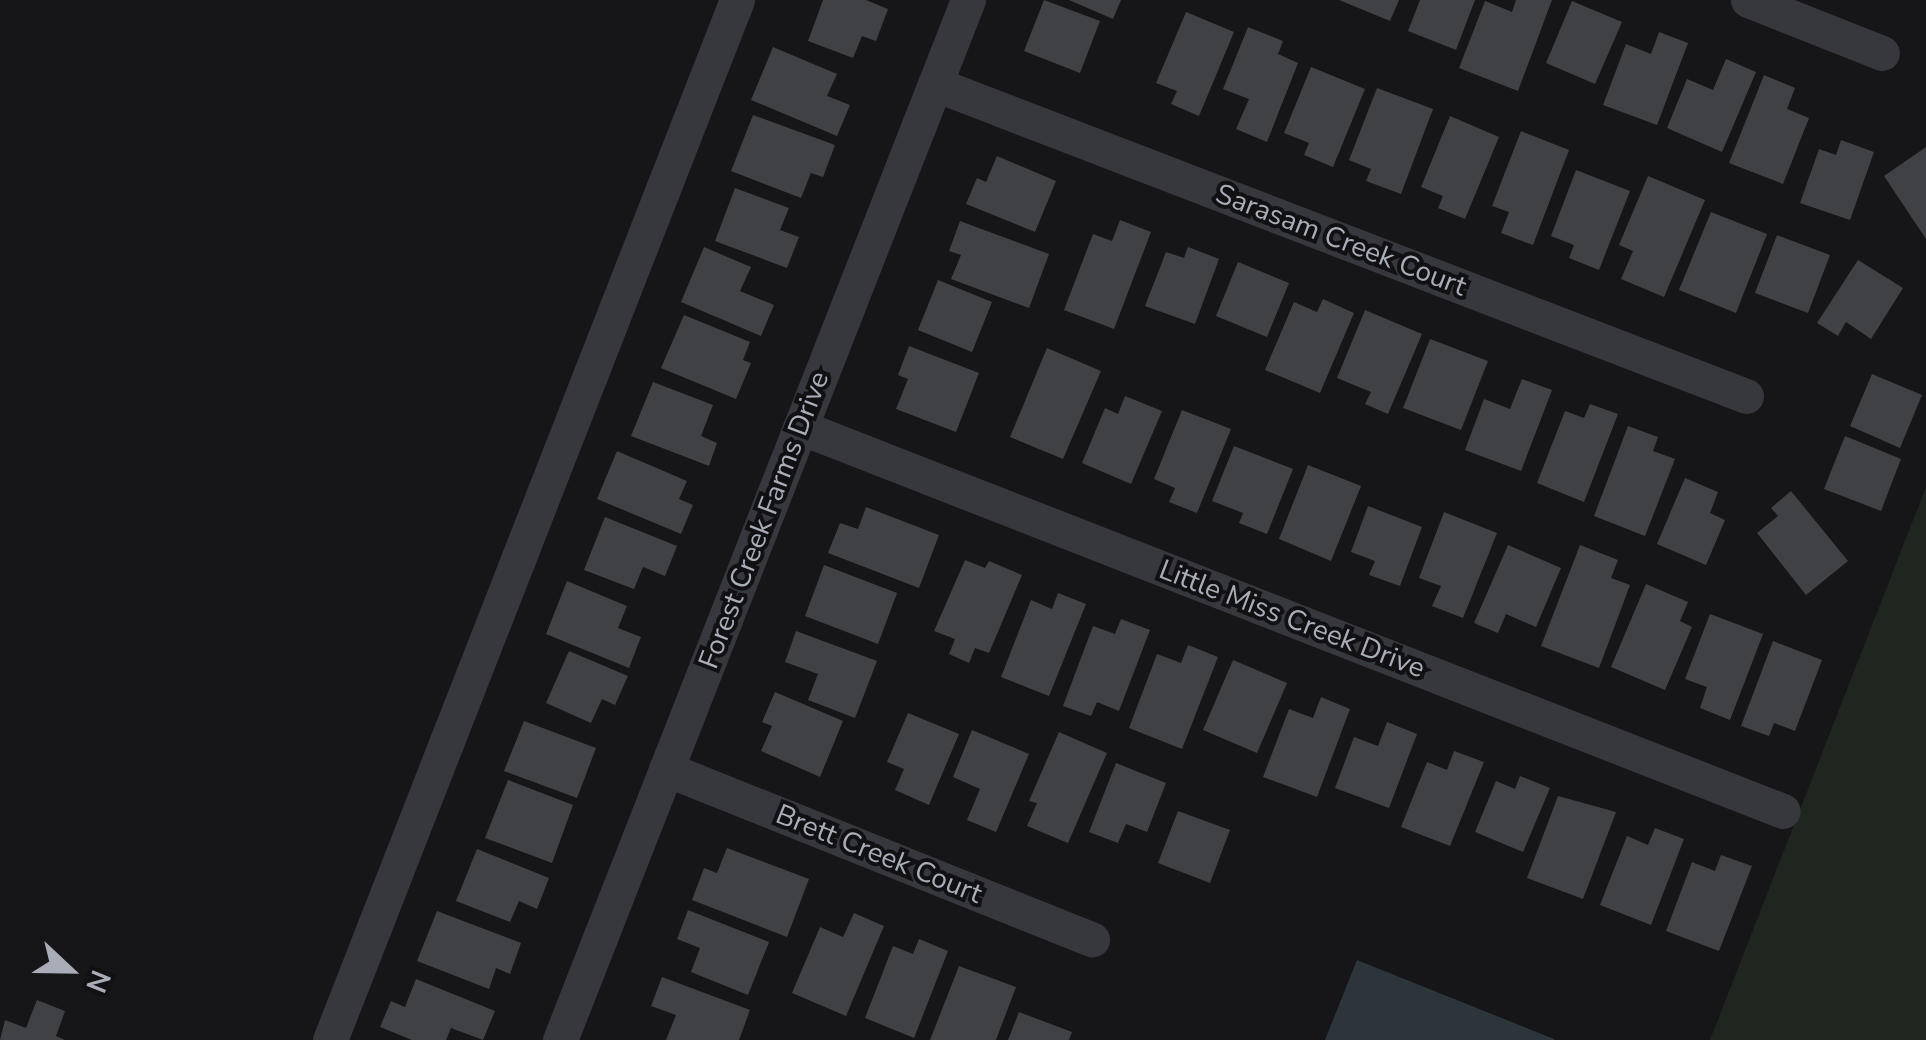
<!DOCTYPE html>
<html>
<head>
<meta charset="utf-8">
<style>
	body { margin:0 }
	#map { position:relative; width:1926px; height:1040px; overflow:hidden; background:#161618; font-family:"Nunito Sans",sans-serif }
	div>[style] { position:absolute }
	.green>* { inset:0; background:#1e261f }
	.water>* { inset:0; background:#2c353c }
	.building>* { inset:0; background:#404145 }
	.minor>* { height:35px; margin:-17.5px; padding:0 17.5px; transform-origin:17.5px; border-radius:17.5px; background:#37383d }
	span { translate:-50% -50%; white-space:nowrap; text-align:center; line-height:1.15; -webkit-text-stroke:8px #111113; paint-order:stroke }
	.street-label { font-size:28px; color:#a8adb8 }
	.north { position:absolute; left:20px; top:920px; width:100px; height:100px; -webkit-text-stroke:8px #111113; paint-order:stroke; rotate:112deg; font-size:28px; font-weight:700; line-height:40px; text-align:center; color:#a8adb8 }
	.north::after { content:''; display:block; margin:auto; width:35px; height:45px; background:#a8adb8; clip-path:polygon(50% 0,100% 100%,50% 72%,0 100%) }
</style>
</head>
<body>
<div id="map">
	<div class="green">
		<div style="clip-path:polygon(1926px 487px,1926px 1040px,1710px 1040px)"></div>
	</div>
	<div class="water">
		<div style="clip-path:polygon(1357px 960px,1554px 1039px,1554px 1040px,1325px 1040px)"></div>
	</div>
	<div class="building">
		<div style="clip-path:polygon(823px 0,866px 0,888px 9px,876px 41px,862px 36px,853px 58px,808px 41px)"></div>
		<div style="clip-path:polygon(1044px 0,1100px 21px,1080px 73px,1024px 51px)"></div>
		<div style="clip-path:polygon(1069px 0,1121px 0,1113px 19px)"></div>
		<div style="clip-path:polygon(1339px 0,1399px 0,1390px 21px)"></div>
		<div style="clip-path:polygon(1420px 0,1475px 0,1456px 50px,1408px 31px)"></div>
		<div style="clip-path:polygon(1516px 0,1552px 0,1518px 91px,1459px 68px,1485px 1px,1512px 12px)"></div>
		<div style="clip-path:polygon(1572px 1px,1622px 22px,1595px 84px,1546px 63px)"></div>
		<div style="clip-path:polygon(1186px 12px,1234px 32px,1199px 116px,1171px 104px,1177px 91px,1156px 83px)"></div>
		<div style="clip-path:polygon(1248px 27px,1283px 41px,1278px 54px,1298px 63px,1267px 142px,1236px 129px,1249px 99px,1223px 89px)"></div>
		<div style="clip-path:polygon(1659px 32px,1688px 43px,1657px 125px,1603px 105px,1626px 44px,1651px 54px)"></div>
		<div style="clip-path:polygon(773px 47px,837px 74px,827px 96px,850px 105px,837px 136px,751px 100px)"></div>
		<div style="clip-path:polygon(1726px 59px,1756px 72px,1722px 152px,1667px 128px,1687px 79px,1713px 90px)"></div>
		<div style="clip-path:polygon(1311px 67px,1365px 89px,1333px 167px,1304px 155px,1309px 143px,1284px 133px)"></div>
		<div style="clip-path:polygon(1764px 75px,1795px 88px,1787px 109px,1809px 118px,1783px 184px,1729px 163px)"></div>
		<div style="clip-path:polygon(1377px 88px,1433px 109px,1401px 194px,1366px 181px,1371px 169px,1349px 160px)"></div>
		<div style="clip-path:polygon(753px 115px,835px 145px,823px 177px,811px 173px,801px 198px,731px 171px)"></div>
		<div style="clip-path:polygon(1450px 116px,1499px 137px,1465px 219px,1438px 208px,1443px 196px,1421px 187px)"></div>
		<div style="clip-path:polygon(1521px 131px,1569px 150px,1533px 245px,1501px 233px,1509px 212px,1492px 206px)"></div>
		<div style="clip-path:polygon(1841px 140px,1874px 152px,1850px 220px,1800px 203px,1819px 149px,1836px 155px)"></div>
		<div style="clip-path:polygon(1926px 147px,1926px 239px,1884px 176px)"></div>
		<div style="clip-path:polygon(997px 156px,1056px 181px,1035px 232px,966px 204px,977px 178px,986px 182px)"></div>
		<div style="clip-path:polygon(1576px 170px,1630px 191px,1599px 270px,1569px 258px,1574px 245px,1551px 236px)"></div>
		<div style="clip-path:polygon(1648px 176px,1705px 200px,1664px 297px,1621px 279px,1633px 251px,1619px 245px)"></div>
		<div style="clip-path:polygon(735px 188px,789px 208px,780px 230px,799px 237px,787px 268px,715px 241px)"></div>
		<div style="clip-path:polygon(1711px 212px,1767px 234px,1736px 313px,1679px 290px)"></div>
		<div style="clip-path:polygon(1120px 220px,1151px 232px,1114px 329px,1064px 310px,1093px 234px,1112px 241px)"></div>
		<div style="clip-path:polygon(960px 221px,1049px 254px,1029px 308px,951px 279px,961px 255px,949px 251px)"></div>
		<div style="clip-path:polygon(1777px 235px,1830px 255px,1808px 313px,1755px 293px)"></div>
		<div style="clip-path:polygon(704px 247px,751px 267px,740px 291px,774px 305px,761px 336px,681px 302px)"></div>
		<div style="clip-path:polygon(1188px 247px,1219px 259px,1195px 324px,1145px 306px,1166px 252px,1184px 258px)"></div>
		<div style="clip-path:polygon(1858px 260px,1903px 288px,1871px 339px,1846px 322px,1838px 336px,1817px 323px)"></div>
		<div style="clip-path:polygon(1238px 262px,1289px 283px,1267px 337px,1216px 316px)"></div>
		<div style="clip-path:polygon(938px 280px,992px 302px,972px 352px,918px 330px)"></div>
		<div style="clip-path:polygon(1323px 299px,1354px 313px,1320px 393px,1265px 370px,1294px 302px,1317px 312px)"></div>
		<div style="clip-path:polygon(1365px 310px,1422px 334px,1388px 414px,1365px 404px,1371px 392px,1337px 378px)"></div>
		<div style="clip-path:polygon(684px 315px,750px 342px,743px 360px,751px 363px,736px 399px,661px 368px)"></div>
		<div style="clip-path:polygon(1430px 339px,1488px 361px,1461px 430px,1403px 408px)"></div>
		<div style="clip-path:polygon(909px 346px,979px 373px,956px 432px,896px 409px,908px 379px,898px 375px)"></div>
		<div style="clip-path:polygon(1047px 348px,1101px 371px,1063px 459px,1010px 437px)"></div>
		<div style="clip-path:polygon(1872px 374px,1922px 395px,1900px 448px,1850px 426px)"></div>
		<div style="clip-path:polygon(1522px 379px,1552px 390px,1521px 471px,1465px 450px,1484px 399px,1510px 409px)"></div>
		<div style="clip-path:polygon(653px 382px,713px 405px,701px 436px,717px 443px,709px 466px,631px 436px)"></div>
		<div style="clip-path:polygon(1125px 396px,1162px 411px,1131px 484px,1082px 463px,1105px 408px,1118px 414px)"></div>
		<div style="clip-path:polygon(1590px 404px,1618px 414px,1584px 502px,1537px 483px,1565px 411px,1584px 418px)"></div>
		<div style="clip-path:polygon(1182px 410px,1231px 429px,1197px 513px,1169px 502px,1175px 488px,1154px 479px)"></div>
		<div style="clip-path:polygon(1628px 426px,1658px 437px,1653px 451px,1675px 459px,1645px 536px,1594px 516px)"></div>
		<div style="clip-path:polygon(1845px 436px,1901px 459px,1881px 511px,1824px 489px)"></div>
		<div style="clip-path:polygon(1234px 446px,1293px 469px,1267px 534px,1239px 523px,1243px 513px,1212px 501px)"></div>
		<div style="clip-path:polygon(617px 451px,687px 481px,679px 499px,693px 505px,681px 534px,597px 499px)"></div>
		<div style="clip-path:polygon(1308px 465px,1361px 486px,1331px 561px,1279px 539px)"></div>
		<div style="clip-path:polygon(1685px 478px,1718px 492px,1710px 513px,1725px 520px,1706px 565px,1657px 544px)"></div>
		<div style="clip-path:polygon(1791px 491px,1848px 561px,1806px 595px,1757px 533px,1778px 516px,1771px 508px)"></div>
		<div style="clip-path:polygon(1368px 506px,1422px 527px,1400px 586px,1369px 575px,1375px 561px,1351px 552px)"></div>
		<div style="clip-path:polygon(866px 507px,939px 535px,919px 588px,828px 553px,840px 523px,858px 529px)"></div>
		<div style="clip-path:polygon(1444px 512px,1497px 533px,1463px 618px,1432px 606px,1441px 586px,1419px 578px)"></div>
		<div style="clip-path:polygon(605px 517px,677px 546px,665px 576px,643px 567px,634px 589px,584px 570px)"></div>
		<div style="clip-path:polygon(1508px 545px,1561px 568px,1536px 627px,1506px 614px,1498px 633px,1474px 623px)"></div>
		<div style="clip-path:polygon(1580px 545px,1618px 560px,1611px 578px,1630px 585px,1599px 668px,1541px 646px)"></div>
		<div style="clip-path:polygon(965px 560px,985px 568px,989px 561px,1022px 575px,989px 653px,975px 648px,969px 663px,949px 654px,955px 639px,934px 631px)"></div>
		<div style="clip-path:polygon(824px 565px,897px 593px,878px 644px,805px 616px)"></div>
		<div style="clip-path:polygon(567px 581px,627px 606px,618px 628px,641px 637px,629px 668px,546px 634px)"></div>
		<div style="clip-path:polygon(1646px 584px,1688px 602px,1680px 621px,1692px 627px,1665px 690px,1611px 667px)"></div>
		<div style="clip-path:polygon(1058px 593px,1086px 604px,1049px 696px,1001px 677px,1031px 600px,1052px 609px)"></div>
		<div style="clip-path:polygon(1710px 614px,1763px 634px,1730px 720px,1700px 708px,1707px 687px,1685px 679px)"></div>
		<div style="clip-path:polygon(1121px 619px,1150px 630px,1119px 711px,1097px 702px,1091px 716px,1063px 706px,1093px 626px,1115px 634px)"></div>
		<div style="clip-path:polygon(796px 631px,877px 661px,855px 718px,808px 700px,818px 674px,785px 662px)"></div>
		<div style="clip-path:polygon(1773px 641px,1822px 660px,1795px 731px,1774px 723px,1769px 736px,1741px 726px)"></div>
		<div style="clip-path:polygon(1188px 645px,1218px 657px,1182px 749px,1129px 728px,1157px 654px,1181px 663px)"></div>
		<div style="clip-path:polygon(569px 651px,628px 676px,615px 705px,602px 699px,591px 723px,546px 703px)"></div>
		<div style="clip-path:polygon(1233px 660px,1287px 683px,1257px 753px,1203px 730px)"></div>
		<div style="clip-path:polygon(775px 692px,843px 721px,820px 777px,761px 751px,772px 726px,762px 722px)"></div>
		<div style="clip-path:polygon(1321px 697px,1350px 709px,1317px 797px,1263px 777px,1289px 709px,1313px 718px)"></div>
		<div style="clip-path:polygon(908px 713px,959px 734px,929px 805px,895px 790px,904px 769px,887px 762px)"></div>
		<div style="clip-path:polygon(524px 721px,596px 748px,577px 798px,504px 771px)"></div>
		<div style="clip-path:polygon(1387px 722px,1417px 734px,1389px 808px,1335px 788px,1354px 737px,1378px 746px)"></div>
		<div style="clip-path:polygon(972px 730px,1029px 754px,996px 832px,967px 820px,980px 789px,953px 777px)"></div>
		<div style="clip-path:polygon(1059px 732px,1107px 753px,1068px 843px,1027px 826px,1037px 803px,1029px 801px)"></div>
		<div style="clip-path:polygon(1454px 751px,1484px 762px,1450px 846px,1401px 827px,1427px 762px,1447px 770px)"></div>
		<div style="clip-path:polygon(1116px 763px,1166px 783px,1147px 832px,1126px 824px,1118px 843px,1089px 832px)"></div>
		<div style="clip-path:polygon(1520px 776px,1550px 788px,1523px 852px,1475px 832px,1496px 781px,1515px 789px)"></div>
		<div style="clip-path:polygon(508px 780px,573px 805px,552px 863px,485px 838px)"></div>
		<div style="clip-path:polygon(1558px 796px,1616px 812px,1583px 899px,1527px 878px)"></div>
		<div style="clip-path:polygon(1178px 811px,1230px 830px,1210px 883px,1158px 863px)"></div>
		<div style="clip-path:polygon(1655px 828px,1684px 839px,1651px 925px,1600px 905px,1627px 836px,1648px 845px)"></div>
		<div style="clip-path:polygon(727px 848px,809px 879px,787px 937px,692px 900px,704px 868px,717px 873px)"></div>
		<div style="clip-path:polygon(477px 849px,549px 878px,537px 909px,519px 901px,510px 922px,456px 901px)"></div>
		<div style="clip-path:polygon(1721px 855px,1752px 866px,1719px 951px,1666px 931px,1692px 862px,1715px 871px)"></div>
		<div style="clip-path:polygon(688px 910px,769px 942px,748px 995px,691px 972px,700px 948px,677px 939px)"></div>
		<div style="clip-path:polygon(437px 911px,521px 943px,510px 974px,496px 968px,489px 989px,417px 961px)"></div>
		<div style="clip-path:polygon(854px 913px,884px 926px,846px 1016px,792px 993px,820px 927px,843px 937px)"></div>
		<div style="clip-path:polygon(919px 939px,948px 951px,914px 1038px,865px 1018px,893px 946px,913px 954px)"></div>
		<div style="clip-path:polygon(959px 966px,1016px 987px,996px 1040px,930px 1040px)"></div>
		<div style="clip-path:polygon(662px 977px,750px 1010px,739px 1040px,666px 1040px,676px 1015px,651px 1006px)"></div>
		<div style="clip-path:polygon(416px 979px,495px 1011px,483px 1040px,451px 1028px,446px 1040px,412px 1040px,380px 1027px,391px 1001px,405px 1007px)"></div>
		<div style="clip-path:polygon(37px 1000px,65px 1011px,56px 1036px,65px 1040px,0 1040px,5px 1020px,26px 1028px)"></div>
		<div style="clip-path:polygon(1019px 1012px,1072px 1032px,1069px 1040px,1008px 1040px)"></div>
	</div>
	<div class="minor">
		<div style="left:1748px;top:0;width:144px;rotate:21.6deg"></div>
		<div style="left:935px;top:84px;width:869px;rotate:21.04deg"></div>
		<div style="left:800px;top:427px;width:1055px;rotate:21.34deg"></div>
		<div style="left:666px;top:769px;width:459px;rotate:21.8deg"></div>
		<div style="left:330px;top:1040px;width:1117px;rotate:-68.63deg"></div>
		<div style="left:560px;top:1040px;width:1117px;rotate:-68.58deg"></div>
	</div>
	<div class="street-label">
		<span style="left:1341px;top:240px;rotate:21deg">Sarasam Creek Court</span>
		<span style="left:764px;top:520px;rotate:-69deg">Forest Creek Farms Drive</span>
		<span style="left:1292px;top:619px;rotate:21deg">Little Miss Creek Drive</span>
		<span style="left:879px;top:854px;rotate:22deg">Brett Creek Court</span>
	</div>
	<div class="north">N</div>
</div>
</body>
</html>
